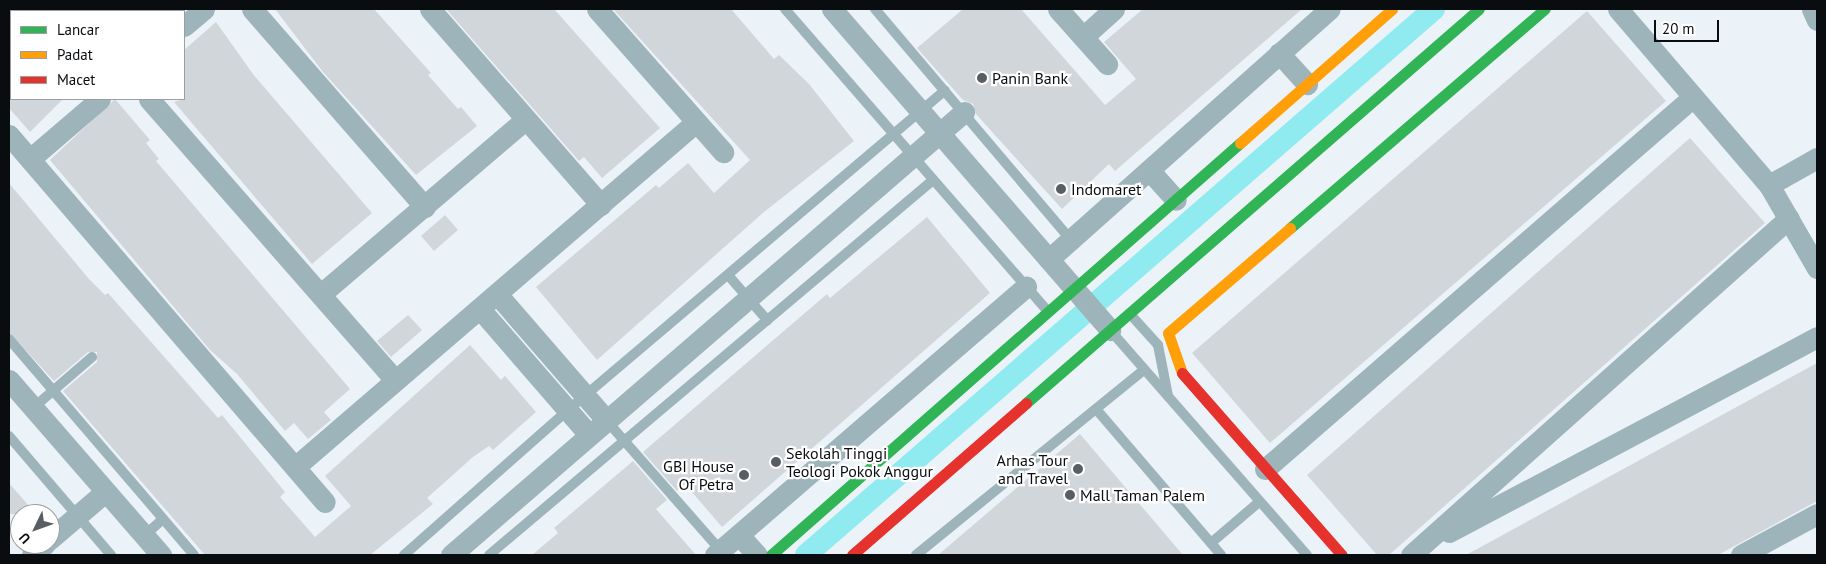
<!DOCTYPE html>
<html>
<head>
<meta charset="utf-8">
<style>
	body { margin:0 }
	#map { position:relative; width:1826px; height:564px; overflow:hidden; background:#ecf3f8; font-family:"PT Sans",sans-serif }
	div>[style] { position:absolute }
	.canal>* { height:22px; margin:-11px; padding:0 11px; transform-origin:11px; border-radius:11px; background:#90ebf0 }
	.building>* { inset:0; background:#d1d6da }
	.lane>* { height:10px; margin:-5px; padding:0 5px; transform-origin:5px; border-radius:5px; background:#9eb4bb }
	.street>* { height:21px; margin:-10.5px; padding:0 10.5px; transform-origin:10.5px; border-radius:10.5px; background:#9eb4bb }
	.fast>* { height:11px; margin:-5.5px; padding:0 5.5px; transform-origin:5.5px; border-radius:5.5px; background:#30b455 }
	.slow>* { height:11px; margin:-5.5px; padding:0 5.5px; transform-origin:5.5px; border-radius:5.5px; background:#ff9f0a }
	.jam>* { height:11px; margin:-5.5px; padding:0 5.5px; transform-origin:5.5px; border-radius:5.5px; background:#e5322d }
	.dots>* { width:14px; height:14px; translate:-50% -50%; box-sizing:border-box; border:2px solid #fff; border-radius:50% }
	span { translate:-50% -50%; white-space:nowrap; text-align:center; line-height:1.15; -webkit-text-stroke:4.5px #fff; paint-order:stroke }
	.poi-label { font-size:16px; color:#090d10 }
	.left { translate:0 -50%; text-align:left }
	.right { translate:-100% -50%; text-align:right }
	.frame { position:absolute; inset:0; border:10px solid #090d10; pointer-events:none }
	.legend { position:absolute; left:10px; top:10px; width:175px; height:90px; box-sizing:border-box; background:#fff; border:1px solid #9d9e9f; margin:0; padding:6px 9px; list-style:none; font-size:15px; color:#090d10 }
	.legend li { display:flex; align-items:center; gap:10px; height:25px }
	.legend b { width:25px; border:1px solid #9d9e9f }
	.north { position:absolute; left:10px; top:504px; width:50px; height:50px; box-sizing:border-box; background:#fff; border:1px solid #9d9e9f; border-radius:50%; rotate:228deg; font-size:14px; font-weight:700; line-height:20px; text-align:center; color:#090d10 }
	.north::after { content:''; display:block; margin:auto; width:18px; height:22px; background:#585e61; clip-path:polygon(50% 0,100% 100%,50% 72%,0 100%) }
	.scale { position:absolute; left:1654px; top:20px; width:65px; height:22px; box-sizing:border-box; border:2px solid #090d10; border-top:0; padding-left:6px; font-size:15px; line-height:18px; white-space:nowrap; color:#090d10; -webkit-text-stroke:4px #fff; paint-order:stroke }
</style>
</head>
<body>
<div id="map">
	<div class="canal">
		<div style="left:806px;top:555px;width:832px;rotate:-41deg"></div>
	</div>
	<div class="building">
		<div style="clip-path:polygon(275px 9px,374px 9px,431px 73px,428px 75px,458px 109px,461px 107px,477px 126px,416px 175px,323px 72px)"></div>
		<div style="clip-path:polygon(446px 9px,554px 9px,660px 128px,602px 178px,584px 157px,579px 161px)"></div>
		<div style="clip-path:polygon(613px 9px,731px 9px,774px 59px,779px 55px,809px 84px,854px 141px,764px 212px,597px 360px,536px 287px,656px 185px,659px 188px,688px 163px,714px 193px,750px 160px)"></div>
		<div style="clip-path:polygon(963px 9px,1021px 9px,1105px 105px,1136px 79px,1104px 42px,1143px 9px,1302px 9px,1115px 171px,1109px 164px,1062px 209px,976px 114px,973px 104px,963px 100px,917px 48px)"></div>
		<div style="clip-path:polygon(1587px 11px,1666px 101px,1270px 443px,1192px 353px)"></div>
		<div style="clip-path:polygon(216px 22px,253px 74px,372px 213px,312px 264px,174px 102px,184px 99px,184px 50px)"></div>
		<div style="clip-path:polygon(9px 99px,63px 99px,30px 132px,9px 108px)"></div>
		<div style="clip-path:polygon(115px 99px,150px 140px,146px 143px,159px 159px,156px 161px,350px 389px,324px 412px,331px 420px,308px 439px,294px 423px,285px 431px,237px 374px,210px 350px,50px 160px)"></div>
		<div style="clip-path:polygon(1690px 138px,1765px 223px,1389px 555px,1377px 555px,1307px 475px)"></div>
		<div style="clip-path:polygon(9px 183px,89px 279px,105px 295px,108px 293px,218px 418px,222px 415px,285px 492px,280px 497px,315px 537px,351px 506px,325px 476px,470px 345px,501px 380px,505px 376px,536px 412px,493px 450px,489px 446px,473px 457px,427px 498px,433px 504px,370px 555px,205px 555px,63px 391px,97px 362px,97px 352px,88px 352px,54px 381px,9px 332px)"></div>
		<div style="clip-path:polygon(445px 215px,458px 230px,434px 251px,421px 236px)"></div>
		<div style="clip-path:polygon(927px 217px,990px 293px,722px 527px,685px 484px,677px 491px,643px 452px,827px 294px,830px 298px)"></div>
		<div style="clip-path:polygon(408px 315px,422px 330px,391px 357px,377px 341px)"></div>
		<div style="clip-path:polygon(1817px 363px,1817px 501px,1718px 555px,1466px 555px)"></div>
		<div style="clip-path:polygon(1080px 434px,1183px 555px,938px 555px)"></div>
		<div style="clip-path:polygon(633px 461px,667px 500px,656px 509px,696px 555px,532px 555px,558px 533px,554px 528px)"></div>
		<div style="clip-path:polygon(9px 483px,36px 514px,9px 514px)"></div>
	</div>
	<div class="lane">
		<div style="left:785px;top:9px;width:401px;rotate:49deg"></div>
		<div style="left:875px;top:9px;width:303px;rotate:49.7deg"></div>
		<div style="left:728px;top:275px;width:60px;rotate:49.1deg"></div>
		<div style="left:1130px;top:314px;width:42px;rotate:47.9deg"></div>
		<div style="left:1158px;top:345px;width:52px;rotate:78.9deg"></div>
		<div style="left:1110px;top:330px;width:299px;rotate:48.8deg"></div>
		<div style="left:9px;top:339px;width:284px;rotate:49.4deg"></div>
		<div style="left:33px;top:408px;width:78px;rotate:-40.8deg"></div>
		<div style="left:1096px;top:409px;width:192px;rotate:49.4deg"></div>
		<div style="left:606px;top:420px;width:174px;rotate:48.7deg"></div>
		<div style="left:9px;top:436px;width:157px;rotate:49.4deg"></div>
		<div style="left:144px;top:536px;width:25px;rotate:-42deg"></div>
		<div style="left:1211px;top:543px;width:63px;rotate:-40.5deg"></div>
		<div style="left:404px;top:555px;width:219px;rotate:-41.5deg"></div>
		<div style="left:568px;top:410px;width:494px;rotate:-40.3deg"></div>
		<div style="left:489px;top:555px;width:581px;rotate:-40.18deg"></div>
		<div style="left:916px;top:555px;width:294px;rotate:-39.1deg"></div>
	</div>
	<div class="street">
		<div style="left:252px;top:9px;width:263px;rotate:48.9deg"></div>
		<div style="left:430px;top:9px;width:260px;rotate:48.9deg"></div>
		<div style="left:597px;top:9px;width:191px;rotate:48.6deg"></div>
		<div style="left:832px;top:9px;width:425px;rotate:49.1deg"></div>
		<div style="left:1058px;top:9px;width:74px;rotate:48.3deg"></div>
		<div style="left:1618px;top:9px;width:232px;rotate:49.4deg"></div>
		<div style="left:1769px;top:185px;width:96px;rotate:60deg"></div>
		<div style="left:1812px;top:9px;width:12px;rotate:66deg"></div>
		<div style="left:184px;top:26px;width:26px;rotate:-40deg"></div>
		<div style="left:1083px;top:37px;width:42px;rotate:-42.1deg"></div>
		<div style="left:1279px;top:53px;width:42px;rotate:47.9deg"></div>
		<div style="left:149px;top:99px;width:373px;rotate:48.8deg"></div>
		<div style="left:9px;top:135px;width:484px;rotate:49.3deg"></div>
		<div style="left:30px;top:159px;width:92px;rotate:-40.6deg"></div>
		<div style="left:1149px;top:170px;width:40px;rotate:48deg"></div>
		<div style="left:1769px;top:185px;width:55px;rotate:-29.4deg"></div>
		<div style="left:1049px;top:259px;width:376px;rotate:-41.7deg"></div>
		<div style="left:321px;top:294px;width:268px;rotate:-40.5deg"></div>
		<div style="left:497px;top:294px;width:167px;rotate:49.1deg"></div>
		<div style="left:480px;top:309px;width:167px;rotate:49.1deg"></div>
		<div style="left:9px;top:380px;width:232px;rotate:49deg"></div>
		<div style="left:295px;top:467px;width:529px;rotate:-40.71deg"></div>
		<div style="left:1265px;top:469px;width:567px;rotate:-41deg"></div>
		<div style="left:1449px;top:532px;width:416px;rotate:-27.9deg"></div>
		<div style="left:739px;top:535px;width:27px;rotate:48deg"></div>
		<div style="left:50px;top:539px;width:72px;rotate:-40.5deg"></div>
		<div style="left:32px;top:555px;width:17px;rotate:-40deg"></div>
		<div style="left:451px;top:555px;width:678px;rotate:-40.81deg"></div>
		<div style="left:715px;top:555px;width:411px;rotate:-40.8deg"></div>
		<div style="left:1411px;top:555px;width:506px;rotate:-41.72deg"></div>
		<div style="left:1741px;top:555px;width:86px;rotate:-28.3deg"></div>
	</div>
	<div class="fast">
		<div style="left:1290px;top:228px;width:336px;rotate:-40.7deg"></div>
		<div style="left:1026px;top:403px;width:600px;rotate:-41.02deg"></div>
		<div style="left:771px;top:555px;width:624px;rotate:-41.3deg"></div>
	</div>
	<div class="slow">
		<div style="left:1240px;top:143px;width:203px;rotate:-41.4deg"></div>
		<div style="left:1182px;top:373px;width:42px;rotate:-109.3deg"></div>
		<div style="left:1168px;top:333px;width:161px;rotate:-40.7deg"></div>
	</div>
	<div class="jam">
		<div style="left:1182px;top:373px;width:242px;rotate:48.7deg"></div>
		<div style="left:852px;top:555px;width:231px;rotate:-41.1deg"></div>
	</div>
	<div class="dots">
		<div style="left:982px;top:78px;background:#585e61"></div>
		<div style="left:1061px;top:189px;background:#585e61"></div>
		<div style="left:776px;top:462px;background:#585e61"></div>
		<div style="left:1078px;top:469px;background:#585e61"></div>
		<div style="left:744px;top:475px;background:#585e61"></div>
		<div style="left:1070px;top:495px;background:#585e61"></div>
	</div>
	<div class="poi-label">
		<span class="left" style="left:992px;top:78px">Panin Bank</span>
		<span class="left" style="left:1071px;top:189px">Indomaret</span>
		<span class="left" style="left:786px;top:462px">Sekolah Tinggi<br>Teologi Pokok Anggur</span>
		<span class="right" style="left:1068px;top:469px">Arhas Tour<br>and Travel</span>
		<span class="right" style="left:734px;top:475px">GBI House<br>Of Petra</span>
		<span class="left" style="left:1080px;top:495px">Mall Taman Palem</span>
	</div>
	<div class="frame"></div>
	<ul class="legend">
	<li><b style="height:6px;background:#30b455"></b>Lancar</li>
	<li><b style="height:6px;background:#ff9f0a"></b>Padat</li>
	<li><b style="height:6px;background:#e5322d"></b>Macet</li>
	</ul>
	<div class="north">U</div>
	<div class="scale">20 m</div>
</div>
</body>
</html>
